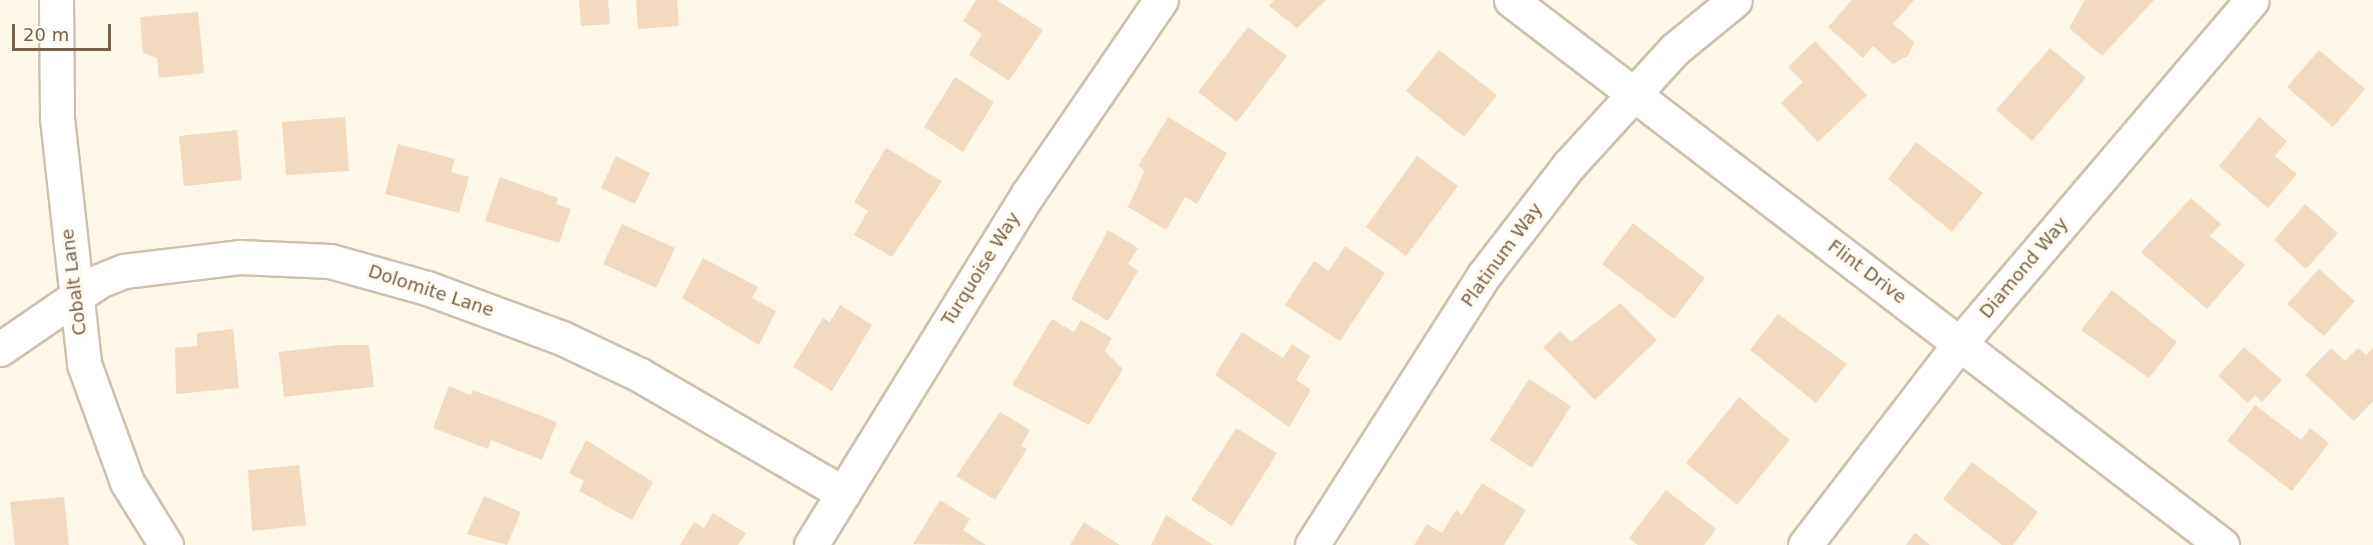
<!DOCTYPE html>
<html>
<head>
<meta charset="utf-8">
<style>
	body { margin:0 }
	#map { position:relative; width:2373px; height:545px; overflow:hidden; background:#fcf7e8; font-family:"DejaVu Sans",sans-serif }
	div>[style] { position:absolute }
	.building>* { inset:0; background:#f1dac0 }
	.roads { filter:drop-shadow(2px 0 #cec0ae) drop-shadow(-2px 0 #cec0ae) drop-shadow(0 2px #cec0ae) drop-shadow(0 -2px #cec0ae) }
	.minor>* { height:33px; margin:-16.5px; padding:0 16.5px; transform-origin:16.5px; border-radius:16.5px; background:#fff }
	span { translate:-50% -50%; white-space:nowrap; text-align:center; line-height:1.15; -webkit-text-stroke:6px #fffaef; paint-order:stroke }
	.street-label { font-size:18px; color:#76614c }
	.scale { position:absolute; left:12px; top:24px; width:99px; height:27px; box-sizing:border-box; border:3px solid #76614c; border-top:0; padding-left:8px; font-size:18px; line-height:21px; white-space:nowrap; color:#76614c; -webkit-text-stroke:4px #fffaef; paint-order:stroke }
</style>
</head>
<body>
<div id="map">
	<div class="building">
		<div style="clip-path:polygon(579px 0,608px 0,610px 24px,581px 26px)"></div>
		<div style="clip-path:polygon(636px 0,677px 0,679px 26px,638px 29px)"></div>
		<div style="clip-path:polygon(976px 0,997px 0,1043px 30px,1009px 81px,969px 55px,982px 34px,963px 21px)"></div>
		<div style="clip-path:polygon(1274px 0,1326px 0,1297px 28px,1269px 6px)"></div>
		<div style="clip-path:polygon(1852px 0,1914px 0,1893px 24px,1914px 42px,1908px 56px,1893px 64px,1873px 46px,1863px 58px,1828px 27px)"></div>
		<div style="clip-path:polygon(2085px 0,2154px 0,2102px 56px,2069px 28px)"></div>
		<div style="clip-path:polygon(198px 12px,204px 73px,159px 78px,157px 58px,143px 53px,140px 17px)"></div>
		<div style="clip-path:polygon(1248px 27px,1287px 56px,1237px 122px,1198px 92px)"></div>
		<div style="clip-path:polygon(1815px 41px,1867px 95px,1818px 142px,1781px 103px,1803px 82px,1788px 67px)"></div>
		<div style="clip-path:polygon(2050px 48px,2086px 78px,2032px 141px,1996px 110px)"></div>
		<div style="clip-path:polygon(1439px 50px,1497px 95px,1464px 137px,1406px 91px)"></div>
		<div style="clip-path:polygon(2319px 50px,2365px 89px,2333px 127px,2287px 87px)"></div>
		<div style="clip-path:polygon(955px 77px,994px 102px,963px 152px,924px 127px)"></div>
		<div style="clip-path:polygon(345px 117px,349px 171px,286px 175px,282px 122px)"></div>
		<div style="clip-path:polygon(1168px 117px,1227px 153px,1197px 204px,1185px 197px,1166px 230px,1128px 207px,1145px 170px,1138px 166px)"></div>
		<div style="clip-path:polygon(2259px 117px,2287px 141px,2275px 156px,2297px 174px,2268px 208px,2219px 166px)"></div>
		<div style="clip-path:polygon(237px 130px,242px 180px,184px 186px,179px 136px)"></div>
		<div style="clip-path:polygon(1916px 142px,1983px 193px,1952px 232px,1888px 179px)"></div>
		<div style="clip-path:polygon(398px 144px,455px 159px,451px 172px,469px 177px,459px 213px,385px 194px)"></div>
		<div style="clip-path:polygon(886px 148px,942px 181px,892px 257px,854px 235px,868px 211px,854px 202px)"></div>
		<div style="clip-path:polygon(616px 156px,650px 173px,635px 204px,601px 188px)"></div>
		<div style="clip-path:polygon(1417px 156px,1458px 186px,1406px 256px,1366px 227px)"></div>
		<div style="clip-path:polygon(500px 177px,558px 198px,556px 204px,571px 209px,559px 243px,485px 221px)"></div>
		<div style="clip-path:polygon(2191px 198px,2221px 224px,2210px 236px,2245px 265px,2207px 309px,2141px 252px)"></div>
		<div style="clip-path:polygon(2305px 204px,2338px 233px,2306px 269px,2274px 240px)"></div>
		<div style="clip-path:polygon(1633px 223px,1705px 278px,1674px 319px,1602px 264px)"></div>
		<div style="clip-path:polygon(622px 224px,675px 248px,656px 288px,603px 264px)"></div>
		<div style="clip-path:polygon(1108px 230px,1138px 248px,1128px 264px,1138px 271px,1108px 321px,1071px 299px)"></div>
		<div style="clip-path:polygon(1345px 246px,1385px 273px,1340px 341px,1285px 305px,1314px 261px,1329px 271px)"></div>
		<div style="clip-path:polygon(703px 258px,758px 287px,752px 298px,776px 311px,759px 345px,682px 298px)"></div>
		<div style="clip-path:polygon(2319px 269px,2355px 301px,2324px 336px,2287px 304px)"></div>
		<div style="clip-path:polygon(2112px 290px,2177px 342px,2149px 378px,2081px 330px)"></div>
		<div style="clip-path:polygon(1620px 303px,1657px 340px,1595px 400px,1543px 347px,1560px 331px,1571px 342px)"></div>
		<div style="clip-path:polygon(840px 305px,872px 325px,832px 391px,793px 367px,823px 318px,830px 322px)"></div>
		<div style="clip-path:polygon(1778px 314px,1847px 364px,1816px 403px,1750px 350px)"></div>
		<div style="clip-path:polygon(1052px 319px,1074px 332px,1081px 320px,1112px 338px,1105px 351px,1123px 369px,1089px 425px,1012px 385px)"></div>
		<div style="clip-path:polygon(233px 329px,239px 388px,176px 394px,175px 348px,197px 346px,197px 333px)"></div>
		<div style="clip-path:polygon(1242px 332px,1283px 358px,1292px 344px,1310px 356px,1296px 380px,1311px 390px,1289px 427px,1215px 375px)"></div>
		<div style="clip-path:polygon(338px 345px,369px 345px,374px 387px,284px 397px,279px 352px)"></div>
		<div style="clip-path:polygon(2244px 347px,2282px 380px,2262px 402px,2255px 395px,2248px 403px,2218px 376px)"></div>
		<div style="clip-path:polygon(2331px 348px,2345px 361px,2358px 348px,2366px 355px,2373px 348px,2373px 401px,2354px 421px,2305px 375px)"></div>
		<div style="clip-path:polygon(1529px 379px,1571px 406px,1532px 468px,1490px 440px)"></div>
		<div style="clip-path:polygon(449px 386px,471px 395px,473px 390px,557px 422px,542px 460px,491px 440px,488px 449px,433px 428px)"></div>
		<div style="clip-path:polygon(1739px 397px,1790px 440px,1737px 505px,1686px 463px)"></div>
		<div style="clip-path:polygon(2255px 405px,2301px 440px,2310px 428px,2329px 443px,2292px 491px,2227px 441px)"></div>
		<div style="clip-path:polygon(1000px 412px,1030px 430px,1021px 446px,1027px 449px,995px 500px,956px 476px)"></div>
		<div style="clip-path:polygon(1236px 428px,1277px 453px,1232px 526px,1191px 500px)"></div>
		<div style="clip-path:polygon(586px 440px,653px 482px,632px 520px,579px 491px,584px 481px,569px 473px)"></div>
		<div style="clip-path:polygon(1972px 462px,2038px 512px,2013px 545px,2002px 545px,1943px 499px)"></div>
		<div style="clip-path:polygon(299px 465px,306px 525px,252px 531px,248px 470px)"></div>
		<div style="clip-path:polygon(1482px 483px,1526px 510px,1504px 545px,1414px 545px,1427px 524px,1442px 533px,1456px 510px,1462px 515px)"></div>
		<div style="clip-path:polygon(1666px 490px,1716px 529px,1704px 545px,1638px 545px,1629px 538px)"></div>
		<div style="clip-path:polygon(484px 496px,521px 512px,507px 545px,467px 534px)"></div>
		<div style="clip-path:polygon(64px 497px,69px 545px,15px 545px,10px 502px)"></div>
		<div style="clip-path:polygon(940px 500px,970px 519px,963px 530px,986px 545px,913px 544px)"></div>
		<div style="clip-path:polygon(713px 513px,746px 533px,738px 545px,680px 545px,694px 522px,704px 528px)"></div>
		<div style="clip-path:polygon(1166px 515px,1213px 545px,1151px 545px)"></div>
		<div style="clip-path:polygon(1084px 522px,1120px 545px,1070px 545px)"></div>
		<div style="clip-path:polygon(1915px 533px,1930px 545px,1906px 545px)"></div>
	</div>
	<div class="roads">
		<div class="minor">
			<div style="left:56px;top:0;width:118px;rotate:89.5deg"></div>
			<div style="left:57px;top:118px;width:247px;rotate:83.7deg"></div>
			<div style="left:84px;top:364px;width:126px;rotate:70deg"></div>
			<div style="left:127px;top:482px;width:74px;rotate:58.2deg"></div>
			<div style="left:1511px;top:0;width:896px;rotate:37.47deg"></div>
			<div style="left:0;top:349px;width:120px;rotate:-34.5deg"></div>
			<div style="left:99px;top:281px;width:27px;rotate:-22deg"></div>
			<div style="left:124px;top:271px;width:116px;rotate:-6.9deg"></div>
			<div style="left:239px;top:257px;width:91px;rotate:2.5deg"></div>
			<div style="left:330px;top:261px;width:101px;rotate:15.6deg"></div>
			<div style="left:427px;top:288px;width:144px;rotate:20.3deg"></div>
			<div style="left:562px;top:338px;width:86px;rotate:25.4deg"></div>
			<div style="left:640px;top:375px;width:235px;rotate:30.2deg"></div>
			<div style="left:811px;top:545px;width:413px;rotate:-58.3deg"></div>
			<div style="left:1028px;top:194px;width:235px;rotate:-55.6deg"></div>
			<div style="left:1312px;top:545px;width:320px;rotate:-57.5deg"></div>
			<div style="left:1484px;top:275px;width:139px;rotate:-52.3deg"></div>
			<div style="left:1569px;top:165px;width:157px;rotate:-47.6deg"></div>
			<div style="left:1675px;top:49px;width:77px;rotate:-39.2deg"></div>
			<div style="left:1805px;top:545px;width:255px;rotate:-52.5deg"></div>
			<div style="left:1960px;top:343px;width:450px;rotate:-49.6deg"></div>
		</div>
	</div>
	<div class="street-label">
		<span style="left:1502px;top:255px;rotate:-54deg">Platinum Way</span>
		<span style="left:2024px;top:268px;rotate:-50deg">Diamond Way</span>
		<span style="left:981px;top:269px;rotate:-58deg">Turquoise Way</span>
		<span style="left:1867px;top:272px;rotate:37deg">Flint Drive</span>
		<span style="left:74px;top:282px;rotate:-97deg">Cobalt Lane</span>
		<span style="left:431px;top:291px;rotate:18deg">Dolomite Lane</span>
	</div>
	<div class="scale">20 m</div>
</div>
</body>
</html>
